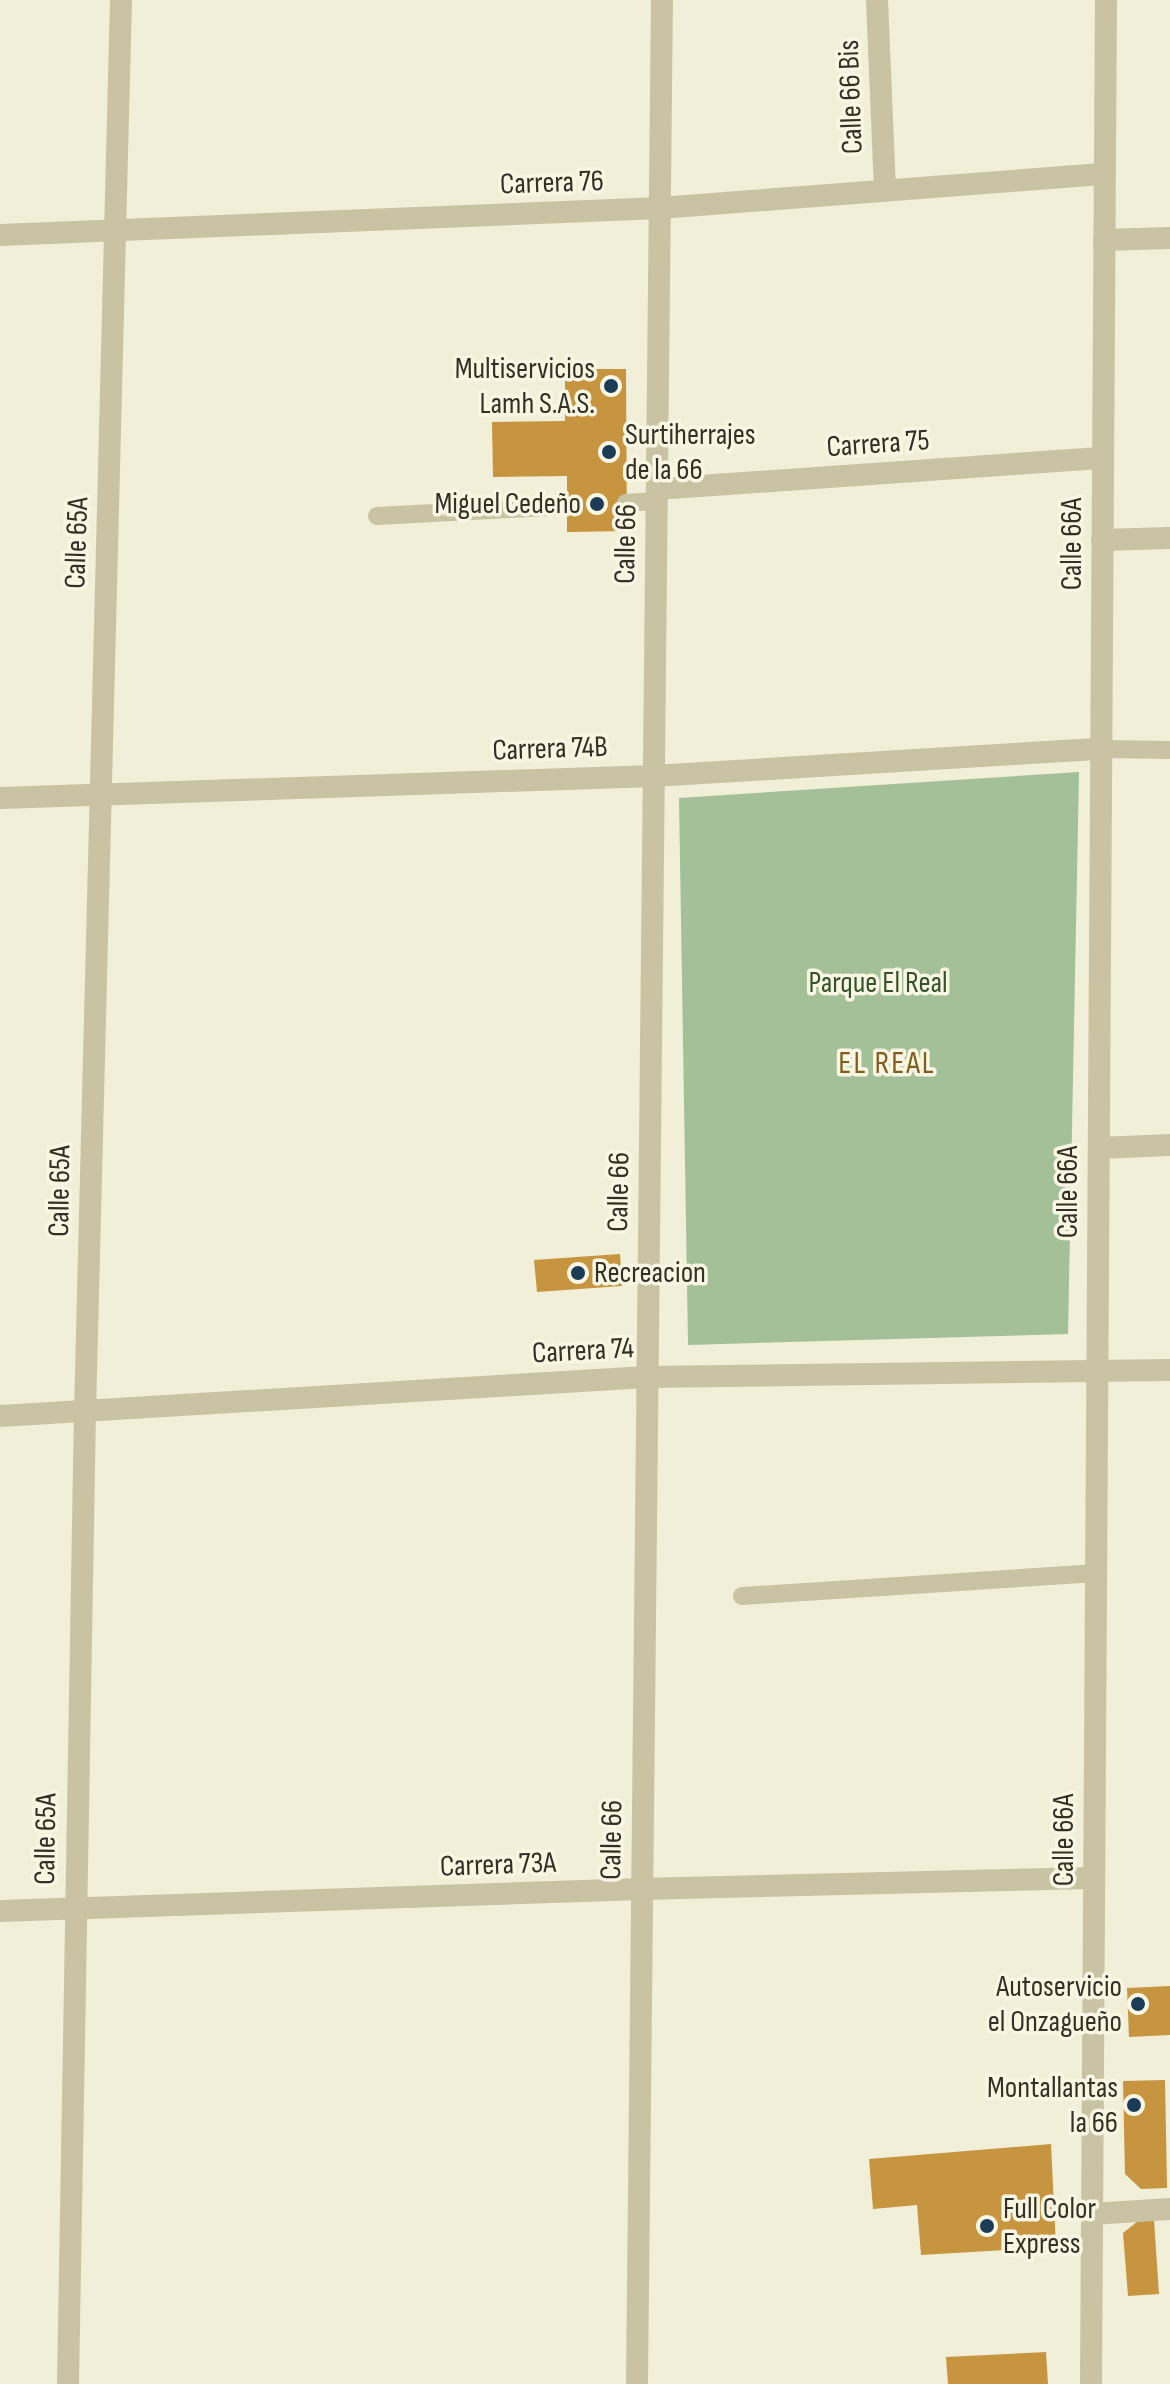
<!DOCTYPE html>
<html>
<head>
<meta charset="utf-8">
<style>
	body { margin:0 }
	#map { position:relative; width:1170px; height:2384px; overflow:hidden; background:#f1efd8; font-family:"Sofia Sans Condensed",sans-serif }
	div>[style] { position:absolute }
	.green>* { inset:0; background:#a3c098 }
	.building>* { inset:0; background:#c79440 }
	.service>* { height:18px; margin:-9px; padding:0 9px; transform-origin:9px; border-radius:9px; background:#c9c3a4 }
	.minor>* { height:22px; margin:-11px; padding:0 11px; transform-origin:11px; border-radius:11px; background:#c9c3a4 }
	.tertiary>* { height:22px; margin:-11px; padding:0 11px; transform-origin:11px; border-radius:11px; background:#c9c3a4 }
	.dots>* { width:22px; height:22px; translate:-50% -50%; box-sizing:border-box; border:4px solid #f9f7e4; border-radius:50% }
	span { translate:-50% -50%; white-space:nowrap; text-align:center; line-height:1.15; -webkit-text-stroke:7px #f9f7e4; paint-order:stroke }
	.street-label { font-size:30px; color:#343026 }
	.poi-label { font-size:30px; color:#343026 }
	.right { translate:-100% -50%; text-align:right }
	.left { translate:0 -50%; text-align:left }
	.park-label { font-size:30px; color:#345329 }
	.neighbourhood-label { font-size:32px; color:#845d1e; letter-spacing:2px }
</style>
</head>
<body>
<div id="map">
	<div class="green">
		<div style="clip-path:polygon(1079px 772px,1068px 1334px,688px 1345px,679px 798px)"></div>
	</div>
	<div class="building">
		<div style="clip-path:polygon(565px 369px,626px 369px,627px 531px,567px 532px,567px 476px,493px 477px,492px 422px,565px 421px)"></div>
		<div style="clip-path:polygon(620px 1254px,622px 1286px,537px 1292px,534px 1260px)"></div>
		<div style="clip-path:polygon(1170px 1986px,1170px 2035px,1129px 2037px,1127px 1988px)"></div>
		<div style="clip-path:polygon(1165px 2080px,1167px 2188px,1141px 2189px,1125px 2174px,1123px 2081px)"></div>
		<div style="clip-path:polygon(1051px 2144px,1056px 2247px,921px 2255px,917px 2205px,873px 2209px,869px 2159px)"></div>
		<div style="clip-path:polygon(1154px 2220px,1159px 2294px,1128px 2296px,1123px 2233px,1138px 2221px)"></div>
		<div style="clip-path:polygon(1046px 2352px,1048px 2384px,948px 2384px,946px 2357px)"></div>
	</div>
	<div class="service">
		<div style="left:626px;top:503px;width:31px;rotate:-4deg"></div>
		<div style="left:377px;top:516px;width:190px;rotate:-3deg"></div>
		<div style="left:1101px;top:749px;width:69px;rotate:0.8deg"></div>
		<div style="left:742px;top:1596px;width:355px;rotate:-3.7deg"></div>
	</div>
	<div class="minor">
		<div style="left:877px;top:0;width:191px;rotate:87.6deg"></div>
		<div style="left:0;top:235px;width:661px;rotate:-2.34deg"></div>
		<div style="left:660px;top:208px;width:446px;rotate:-4.4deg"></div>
		<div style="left:1104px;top:240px;width:66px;rotate:-1.7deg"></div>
		<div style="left:657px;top:489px;width:447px;rotate:-4deg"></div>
		<div style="left:1102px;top:540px;width:68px;rotate:-1.7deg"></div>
		<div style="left:0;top:798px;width:654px;rotate:-1.93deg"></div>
		<div style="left:654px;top:776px;width:448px;rotate:-3.5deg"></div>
		<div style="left:1099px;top:1148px;width:71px;rotate:-2.4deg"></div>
		<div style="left:0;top:1416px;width:648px;rotate:-3.45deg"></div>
		<div style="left:647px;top:1377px;width:523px;rotate:-0.77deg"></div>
		<div style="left:0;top:1911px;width:642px;rotate:-1.96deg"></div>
		<div style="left:642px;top:1889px;width:452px;rotate:-1.4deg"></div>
		<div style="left:1092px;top:2214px;width:78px;rotate:-3.7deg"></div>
		<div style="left:68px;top:2384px;width:973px;rotate:-89deg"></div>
		<div style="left:85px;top:1411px;width:1411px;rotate:-88.54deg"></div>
	</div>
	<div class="tertiary">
		<div style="left:637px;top:2384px;width:2384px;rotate:-89.4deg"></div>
		<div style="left:1091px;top:2384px;width:2384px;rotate:-89.64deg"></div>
	</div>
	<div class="dots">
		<div style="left:611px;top:386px;background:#1b3c56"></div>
		<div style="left:609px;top:452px;background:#1b3c56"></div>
		<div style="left:597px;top:504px;background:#1b3c56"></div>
		<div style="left:578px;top:1273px;background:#1b3c56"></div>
		<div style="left:1138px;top:2004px;background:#1b3c56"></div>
		<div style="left:1134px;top:2105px;background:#1b3c56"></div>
		<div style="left:987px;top:2226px;background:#1b3c56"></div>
	</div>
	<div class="street-label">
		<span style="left:851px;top:97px;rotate:-92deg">Calle 66 Bis</span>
		<span style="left:552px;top:183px;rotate:-2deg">Carrera 76</span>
		<span style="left:878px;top:444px;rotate:-4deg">Carrera 75</span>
		<span style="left:77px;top:543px;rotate:-88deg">Calle 65A</span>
		<span style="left:626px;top:544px;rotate:-89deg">Calle 66</span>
		<span style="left:1072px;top:544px;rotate:-90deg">Calle 66A</span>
		<span style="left:550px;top:749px;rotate:-2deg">Carrera 74B</span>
		<span style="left:60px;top:1191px;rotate:-89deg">Calle 65A</span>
		<span style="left:619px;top:1192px;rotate:-89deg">Calle 66</span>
		<span style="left:1068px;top:1192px;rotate:-90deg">Calle 66A</span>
		<span style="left:583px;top:1351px;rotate:-3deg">Carrera 74</span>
		<span style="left:46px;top:1839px;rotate:-89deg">Calle 65A</span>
		<span style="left:612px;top:1840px;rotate:-89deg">Calle 66</span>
		<span style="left:1064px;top:1840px;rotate:-90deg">Calle 66A</span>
		<span style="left:498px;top:1865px;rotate:-2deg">Carrera 73A</span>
	</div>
	<div class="poi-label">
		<span class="right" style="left:595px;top:386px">Multiservicios<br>Lamh S.A.S.</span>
		<span class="left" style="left:625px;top:452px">Surtiherrajes<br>de la 66</span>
		<span class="right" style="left:581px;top:504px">Miguel Cedeño</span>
		<span class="left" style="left:594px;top:1273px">Recreacion</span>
		<span class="right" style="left:1122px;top:2004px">Autoservicio<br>el Onzagueño</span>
		<span class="right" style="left:1118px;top:2105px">Montallantas<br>la 66</span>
		<span class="left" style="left:1003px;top:2226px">Full Color<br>Express</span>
	</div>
	<div class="park-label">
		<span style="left:878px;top:983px">Parque El Real</span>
	</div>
	<div class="neighbourhood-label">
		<span style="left:887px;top:1064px">EL REAL</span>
	</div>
</div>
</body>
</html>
